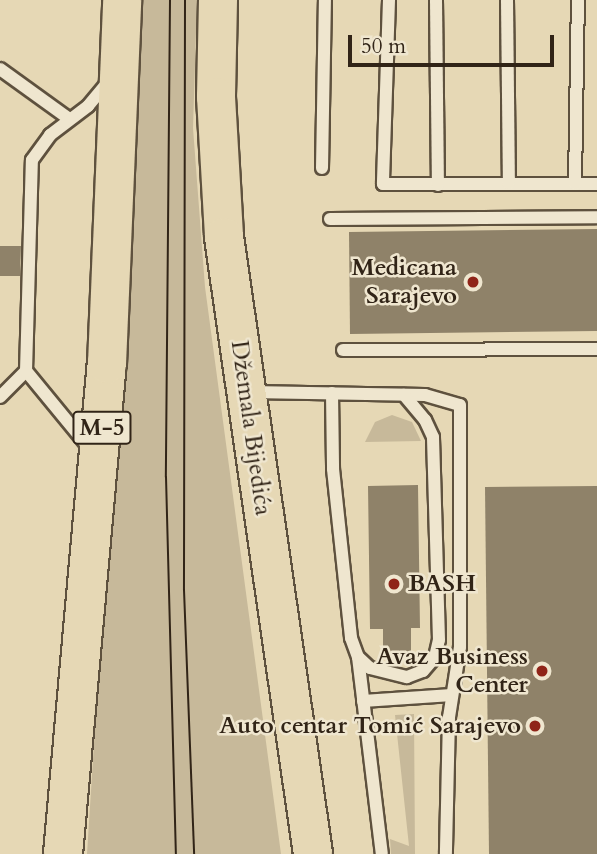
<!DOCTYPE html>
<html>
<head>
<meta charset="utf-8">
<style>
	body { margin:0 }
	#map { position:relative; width:597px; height:854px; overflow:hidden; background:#e6d8b5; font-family:Cardo,serif }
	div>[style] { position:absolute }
	.green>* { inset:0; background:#c7b99a }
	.building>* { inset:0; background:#8f8269 }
	.roads { filter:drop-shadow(2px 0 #5e513e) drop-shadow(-2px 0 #5e513e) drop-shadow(0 2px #5e513e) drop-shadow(0 -2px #5e513e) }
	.lane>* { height:12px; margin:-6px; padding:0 6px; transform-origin:6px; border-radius:6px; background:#efe6cf }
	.primary>* { height:38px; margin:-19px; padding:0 19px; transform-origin:19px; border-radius:19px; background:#e6d8b5 }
	.tram>* { height:2px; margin:-1px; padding:0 1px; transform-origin:1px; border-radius:1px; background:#312417 }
	.dots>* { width:19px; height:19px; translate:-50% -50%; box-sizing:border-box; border:4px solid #efe6cf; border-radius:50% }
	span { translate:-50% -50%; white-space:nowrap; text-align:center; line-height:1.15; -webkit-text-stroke:5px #efe6cf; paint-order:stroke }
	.shield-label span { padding:2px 5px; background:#efe6cf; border:2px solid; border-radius:5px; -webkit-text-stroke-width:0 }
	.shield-label { font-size:23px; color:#312417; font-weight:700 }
	.poi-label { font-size:24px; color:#312417; font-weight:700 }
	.right { translate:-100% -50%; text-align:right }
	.left { translate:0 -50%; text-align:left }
	.street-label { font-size:24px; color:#312417 }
	.scale { position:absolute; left:348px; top:35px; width:206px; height:32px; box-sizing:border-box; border:4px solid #312417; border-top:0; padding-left:9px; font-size:21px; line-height:24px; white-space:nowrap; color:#312417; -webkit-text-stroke:5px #efe6cf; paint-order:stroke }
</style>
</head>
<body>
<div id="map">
	<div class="green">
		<div style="clip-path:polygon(141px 0,197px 0,193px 128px,205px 287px,281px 854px,87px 854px)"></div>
		<div style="clip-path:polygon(392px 415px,412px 422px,421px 441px,365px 442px,375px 422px)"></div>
		<div style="clip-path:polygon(414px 714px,415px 854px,391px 854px,390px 839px,409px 846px,395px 715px)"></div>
	</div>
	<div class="building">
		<div style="clip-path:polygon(597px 229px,597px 331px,350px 334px,349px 232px)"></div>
		<div style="clip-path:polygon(0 246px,21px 246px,20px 276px,0 276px)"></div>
		<div style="clip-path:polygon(418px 485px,420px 628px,411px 628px,411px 655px,383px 655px,383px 629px,370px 629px,368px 486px)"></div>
		<div style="clip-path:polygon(597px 486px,597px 854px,489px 854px,485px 487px)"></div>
	</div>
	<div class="roads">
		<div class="lane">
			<div style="left:389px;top:0;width:184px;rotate:91.9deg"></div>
			<div style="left:383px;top:184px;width:214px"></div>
			<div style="left:436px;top:0;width:185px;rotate:89.4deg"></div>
			<div style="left:507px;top:0;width:183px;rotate:89.4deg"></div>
			<div style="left:0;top:69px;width:84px;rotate:35.8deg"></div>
			<div style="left:322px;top:168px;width:168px;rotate:-89deg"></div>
			<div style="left:575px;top:184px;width:184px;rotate:-89.1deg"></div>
			<div style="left:330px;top:219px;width:267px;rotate:-0.4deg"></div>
			<div style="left:343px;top:350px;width:254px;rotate:-0.2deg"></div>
			<div style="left:250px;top:392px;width:175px;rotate:1deg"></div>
			<div style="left:425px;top:395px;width:36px;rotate:16deg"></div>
			<div style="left:460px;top:405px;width:242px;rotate:90deg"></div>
			<div style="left:460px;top:647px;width:71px;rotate:98.9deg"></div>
			<div style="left:449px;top:717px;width:137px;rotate:91.3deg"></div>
			<div style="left:332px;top:393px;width:76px;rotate:89.2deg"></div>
			<div style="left:333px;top:469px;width:170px;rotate:83.9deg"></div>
			<div style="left:351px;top:638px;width:20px;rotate:70deg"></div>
			<div style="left:358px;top:657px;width:198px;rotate:83.1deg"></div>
			<div style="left:0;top:397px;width:37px;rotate:-45deg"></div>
			<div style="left:91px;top:450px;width:102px;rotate:-129.4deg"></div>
			<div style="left:26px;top:371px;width:211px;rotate:-88.4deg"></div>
			<div style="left:32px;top:160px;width:31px;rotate:-54deg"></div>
			<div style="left:50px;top:135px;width:48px;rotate:-37.3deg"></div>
			<div style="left:88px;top:106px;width:34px;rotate:-50deg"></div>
			<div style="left:358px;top:657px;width:16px;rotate:43deg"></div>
			<div style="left:370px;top:668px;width:38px;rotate:14deg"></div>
			<div style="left:407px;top:677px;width:17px;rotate:-21deg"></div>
			<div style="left:423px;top:671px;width:18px;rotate:-49deg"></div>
			<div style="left:435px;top:657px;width:17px;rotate:-77deg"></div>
			<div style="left:439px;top:640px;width:203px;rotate:-91.7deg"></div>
			<div style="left:433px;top:437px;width:19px;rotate:-115deg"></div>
			<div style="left:425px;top:420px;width:33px;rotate:-130deg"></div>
			<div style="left:363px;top:701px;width:89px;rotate:-3.9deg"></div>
		</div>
		<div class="primary">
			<div style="left:218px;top:0;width:97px;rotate:91.2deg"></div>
			<div style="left:216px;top:97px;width:140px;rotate:86.7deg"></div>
			<div style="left:224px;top:237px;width:623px;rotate:81.79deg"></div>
			<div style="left:63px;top:854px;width:492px;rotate:-84.9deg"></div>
			<div style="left:107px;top:364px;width:364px;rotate:-87.6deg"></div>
		</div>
	</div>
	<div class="tram">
		<div style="left:170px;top:0;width:477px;rotate:90.5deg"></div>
		<div style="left:166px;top:477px;width:377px;rotate:88.5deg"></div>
		<div style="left:185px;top:0;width:590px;rotate:90.1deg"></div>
		<div style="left:184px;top:590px;width:264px;rotate:87.8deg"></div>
	</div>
	<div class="dots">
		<div style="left:473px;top:282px;background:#8f2418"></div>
		<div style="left:394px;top:584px;background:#8f2418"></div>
		<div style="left:542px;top:671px;background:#8f2418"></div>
		<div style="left:535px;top:726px;background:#8f2418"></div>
	</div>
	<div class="shield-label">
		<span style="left:102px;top:428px">M-5</span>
	</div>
	<div class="poi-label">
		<span class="right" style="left:457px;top:282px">Medicana<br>Sarajevo</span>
		<span class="left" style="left:408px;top:584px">BASH</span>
		<span class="right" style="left:528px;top:671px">Avaz Business<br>Center</span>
		<span class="right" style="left:521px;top:726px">Auto centar Tomić Sarajevo</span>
	</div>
	<div class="street-label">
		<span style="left:251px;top:428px;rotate:82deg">Džemala Bijedića</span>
	</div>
	<div class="scale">50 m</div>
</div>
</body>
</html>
